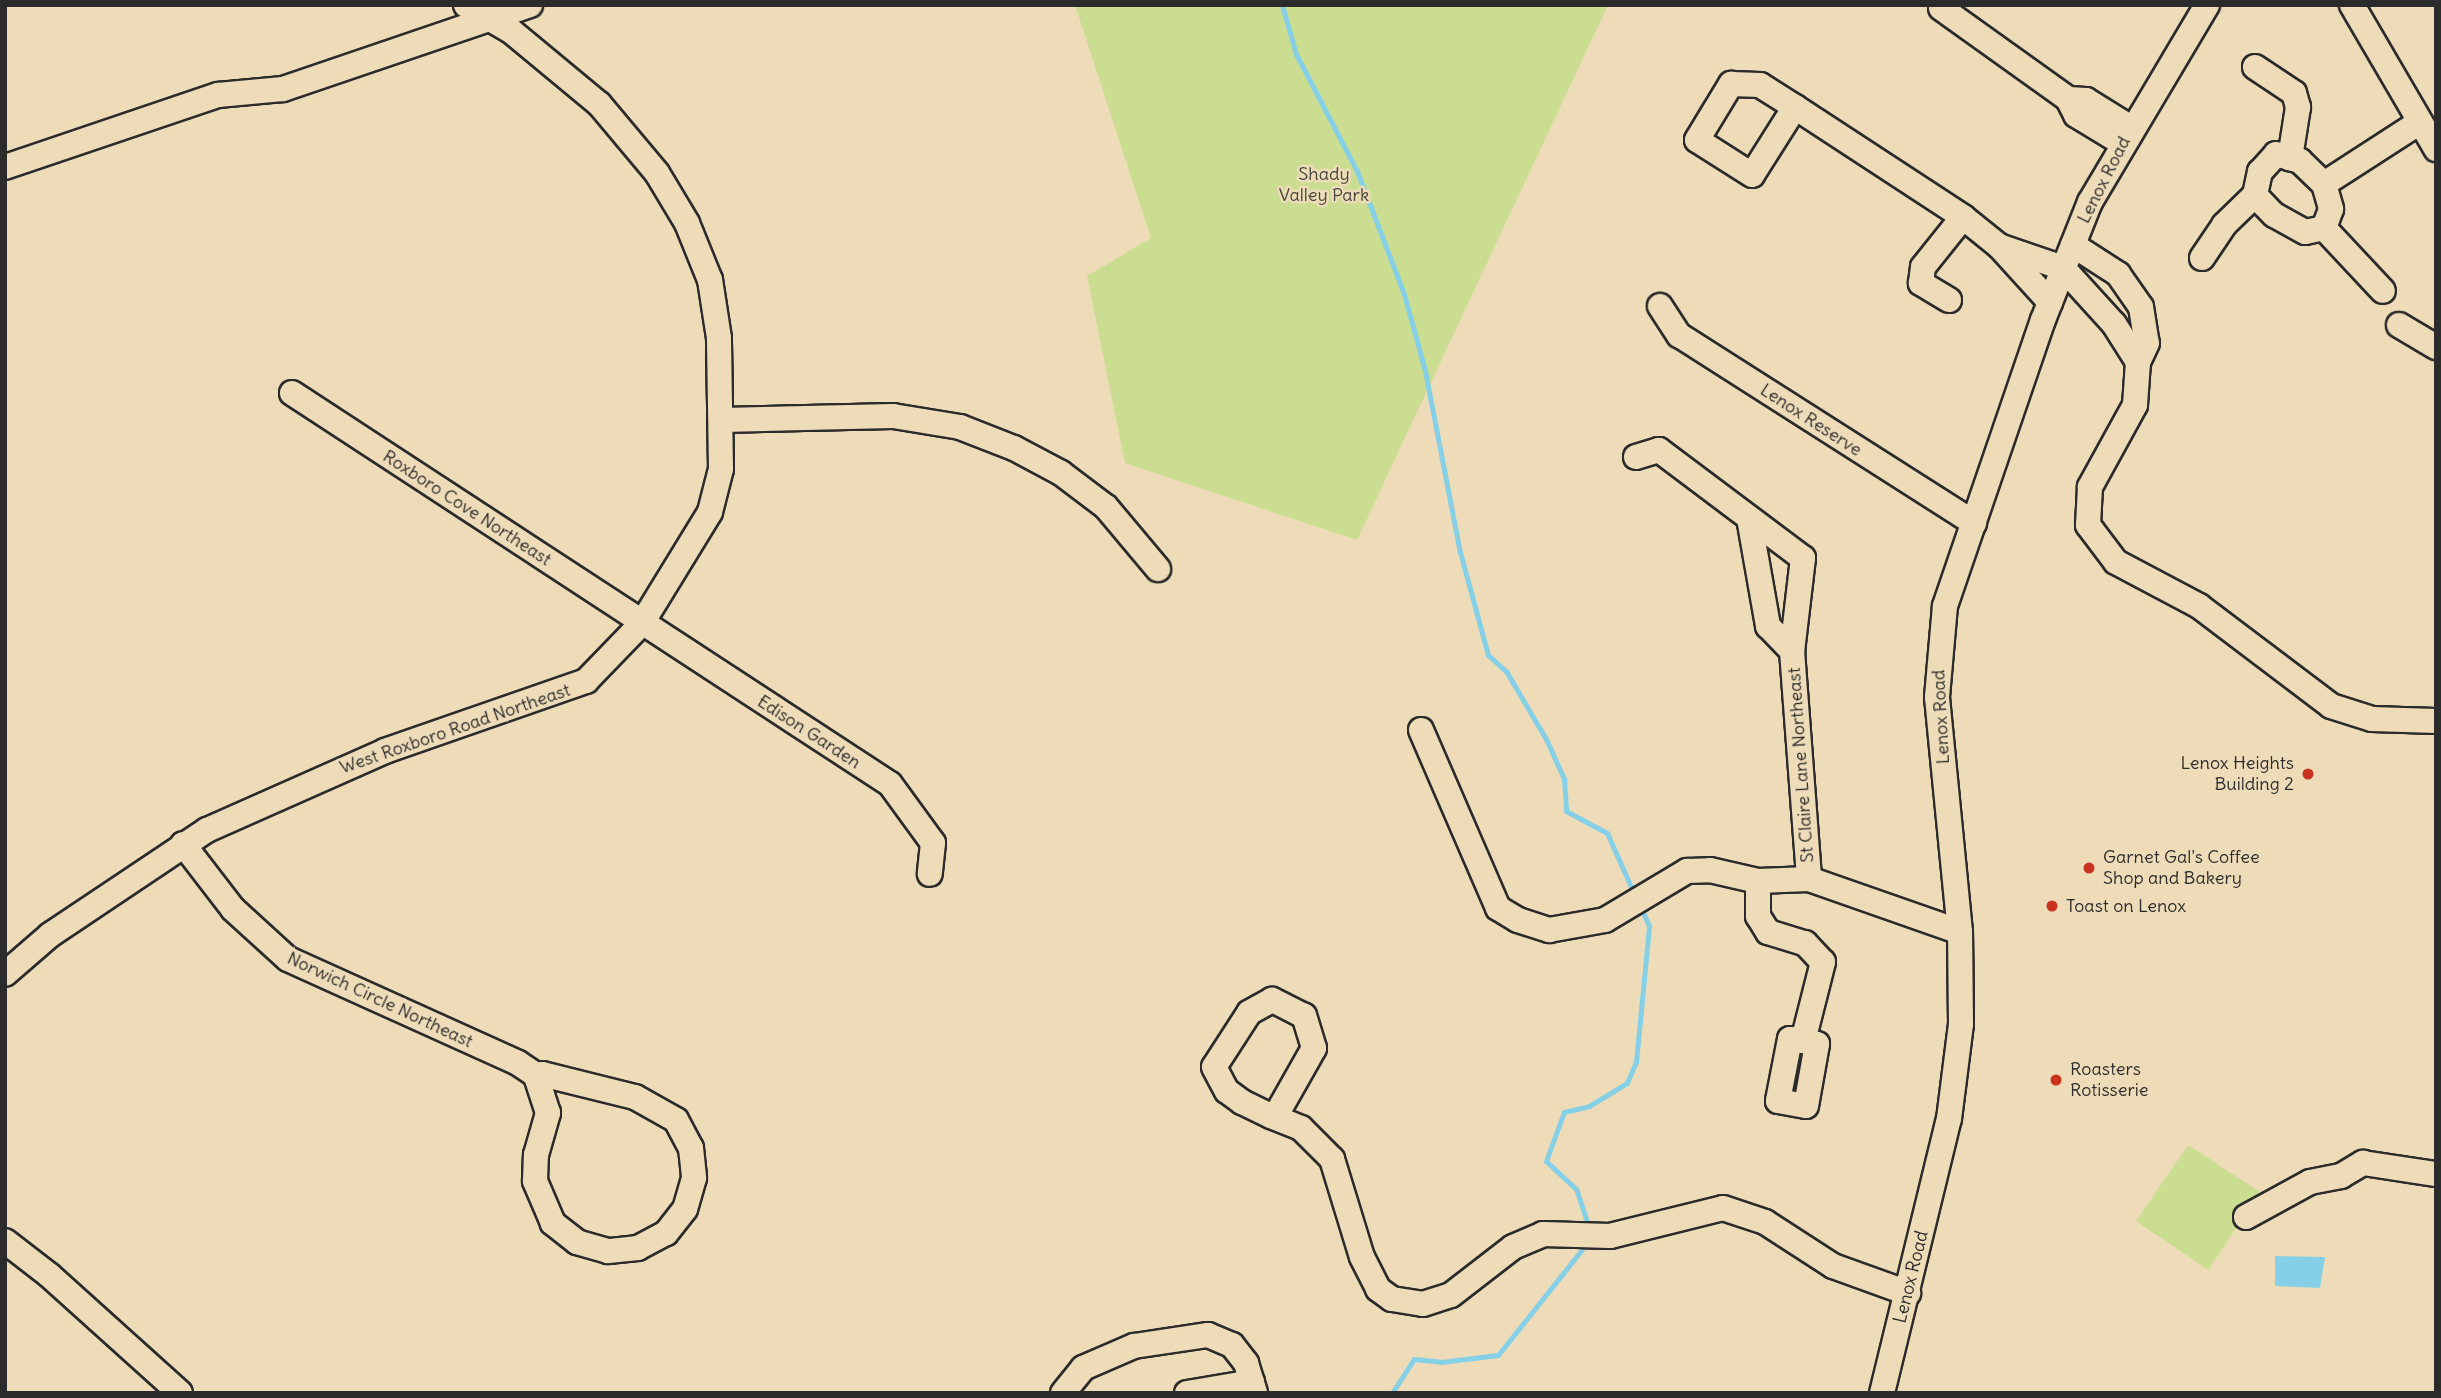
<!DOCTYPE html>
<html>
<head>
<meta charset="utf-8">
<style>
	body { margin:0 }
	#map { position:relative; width:2441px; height:1398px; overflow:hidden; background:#eedcb9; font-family:Delius,sans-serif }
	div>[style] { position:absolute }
	.green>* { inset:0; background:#cadd91 }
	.water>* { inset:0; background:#85d0e6 }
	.stream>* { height:5px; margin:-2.5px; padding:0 2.5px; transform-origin:2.5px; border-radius:2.5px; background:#85d0e6 }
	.roads { filter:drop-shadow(2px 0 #2b2b2b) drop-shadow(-2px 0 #2b2b2b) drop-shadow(0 2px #2b2b2b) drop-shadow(0 -2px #2b2b2b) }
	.minor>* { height:24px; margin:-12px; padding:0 12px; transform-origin:12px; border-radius:12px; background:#eedcb9 }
	.dots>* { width:19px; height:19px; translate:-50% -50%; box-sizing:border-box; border:4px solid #eedcb9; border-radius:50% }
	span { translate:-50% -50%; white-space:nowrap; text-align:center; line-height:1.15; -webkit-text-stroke:5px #eedcb9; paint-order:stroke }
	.park-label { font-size:18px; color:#43463a }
	.street-label { font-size:18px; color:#2b2b2b }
	.poi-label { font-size:18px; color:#2b2b2b }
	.right { translate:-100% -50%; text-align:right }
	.left { translate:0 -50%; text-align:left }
	.frame { position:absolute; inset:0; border:7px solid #2b2b2b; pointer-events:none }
</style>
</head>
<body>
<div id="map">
	<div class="green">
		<div style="clip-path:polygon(1075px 5px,1608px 5px,1357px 540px,1125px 463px,1087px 276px,1151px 238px)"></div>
		<div style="clip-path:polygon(2188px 1145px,2260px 1192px,2208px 1270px,2136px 1221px)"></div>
	</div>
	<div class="water">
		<div style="clip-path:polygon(2275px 1256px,2325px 1257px,2320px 1288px,2275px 1286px)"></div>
	</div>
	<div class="stream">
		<div style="left:1282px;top:5px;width:51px;rotate:74.1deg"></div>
		<div style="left:1296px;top:54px;width:132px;rotate:62.5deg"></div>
		<div style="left:1357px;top:171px;width:132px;rotate:69.1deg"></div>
		<div style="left:1404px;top:294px;width:80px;rotate:74.7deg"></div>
		<div style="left:1425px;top:371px;width:184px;rotate:79.1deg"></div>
		<div style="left:1460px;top:552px;width:107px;rotate:74.8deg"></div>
		<div style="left:1488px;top:655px;width:24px;rotate:42deg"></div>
		<div style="left:1506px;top:671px;width:81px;rotate:59.6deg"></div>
		<div style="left:1547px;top:741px;width:42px;rotate:65.9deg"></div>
		<div style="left:1564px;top:779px;width:32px;rotate:86deg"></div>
		<div style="left:1566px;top:811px;width:47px;rotate:28.2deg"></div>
		<div style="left:1607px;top:833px;width:69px;rotate:66deg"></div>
		<div style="left:1589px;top:1228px;width:40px;rotate:-108deg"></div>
		<div style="left:1577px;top:1190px;width:42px;rotate:-136.9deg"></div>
		<div style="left:1546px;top:1161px;width:52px;rotate:-69.8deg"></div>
		<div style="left:1564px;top:1112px;width:26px;rotate:-13deg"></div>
		<div style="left:1589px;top:1106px;width:44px;rotate:-31.2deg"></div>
		<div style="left:1627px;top:1083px;width:23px;rotate:-67deg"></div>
		<div style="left:1636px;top:1062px;width:137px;rotate:-84.5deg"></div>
		<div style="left:1649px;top:926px;width:20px;rotate:-114deg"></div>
		<div style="left:1392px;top:1393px;width:40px;rotate:-57.1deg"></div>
		<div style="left:1414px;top:1359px;width:27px;rotate:6deg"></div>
		<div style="left:1441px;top:1362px;width:57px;rotate:-7deg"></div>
		<div style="left:1498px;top:1355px;width:144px;rotate:-51.5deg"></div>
	</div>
	<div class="roads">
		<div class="minor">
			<div style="left:2352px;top:5px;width:167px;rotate:59.7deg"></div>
			<div style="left:1941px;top:8px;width:156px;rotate:35.6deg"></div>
			<div style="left:2068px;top:99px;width:18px;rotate:63deg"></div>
			<div style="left:2076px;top:115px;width:54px;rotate:31.3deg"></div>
			<div style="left:2255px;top:67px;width:47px;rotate:33.7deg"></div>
			<div style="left:2294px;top:93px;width:15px;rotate:74deg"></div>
			<div style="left:2298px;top:107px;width:52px;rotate:98.9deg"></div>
			<div style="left:2068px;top:99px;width:18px;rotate:3deg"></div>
			<div style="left:2086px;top:100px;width:53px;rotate:31.9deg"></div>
			<div style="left:1795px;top:107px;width:80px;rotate:122.3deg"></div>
			<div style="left:1752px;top:175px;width:65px;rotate:-147.5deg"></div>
			<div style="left:1697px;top:140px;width:66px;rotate:-58.7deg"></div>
			<div style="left:1731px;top:84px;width:29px;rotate:2deg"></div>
			<div style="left:1760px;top:85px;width:41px;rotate:32.2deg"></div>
			<div style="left:1795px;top:107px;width:201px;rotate:33.2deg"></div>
			<div style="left:1963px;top:217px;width:46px;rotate:38.9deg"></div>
			<div style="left:1999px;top:246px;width:76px;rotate:47.7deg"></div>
			<div style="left:2276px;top:154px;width:25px;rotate:16deg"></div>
			<div style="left:2300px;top:161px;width:33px;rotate:44deg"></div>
			<div style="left:2324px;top:184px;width:26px;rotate:74deg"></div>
			<div style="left:2331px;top:209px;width:20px;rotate:110deg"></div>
			<div style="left:2324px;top:228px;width:19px;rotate:168deg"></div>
			<div style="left:2305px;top:232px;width:35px;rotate:-151deg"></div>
			<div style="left:2274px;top:215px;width:28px;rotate:-134deg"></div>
			<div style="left:2255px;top:195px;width:24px;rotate:-78deg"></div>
			<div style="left:2260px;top:172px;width:24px;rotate:-48deg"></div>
			<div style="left:5px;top:167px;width:225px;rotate:-18.7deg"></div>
			<div style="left:218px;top:95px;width:65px;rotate:-5.3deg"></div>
			<div style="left:283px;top:89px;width:261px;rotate:-18.8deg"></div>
			<div style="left:2324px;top:184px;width:114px;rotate:-32.9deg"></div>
			<div style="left:2324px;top:228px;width:86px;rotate:46.9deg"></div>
			<div style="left:2073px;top:245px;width:54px;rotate:32.8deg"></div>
			<div style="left:2118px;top:274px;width:40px;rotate:55.1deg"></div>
			<div style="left:2141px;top:307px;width:36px;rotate:81deg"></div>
			<div style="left:2147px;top:343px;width:21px;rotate:115deg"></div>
			<div style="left:1999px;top:246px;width:68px;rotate:19deg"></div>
			<div style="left:2063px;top:268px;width:76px;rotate:47.7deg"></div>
			<div style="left:2114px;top:324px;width:45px;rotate:57.7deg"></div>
			<div style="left:2138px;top:362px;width:43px;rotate:94deg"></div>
			<div style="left:2135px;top:405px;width:94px;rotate:118.8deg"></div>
			<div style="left:2090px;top:487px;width:38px;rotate:93deg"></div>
			<div style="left:2088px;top:525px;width:46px;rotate:52.9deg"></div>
			<div style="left:2116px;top:562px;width:94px;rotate:27.9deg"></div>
			<div style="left:2199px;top:606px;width:166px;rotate:37.1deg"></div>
			<div style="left:2331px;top:706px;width:43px;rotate:17.6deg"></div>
			<div style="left:2372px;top:719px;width:64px;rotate:1.8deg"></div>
			<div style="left:2202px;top:258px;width:40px;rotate:-56deg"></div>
			<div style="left:2224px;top:225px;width:43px;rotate:-44.1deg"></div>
			<div style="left:1949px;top:300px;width:33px;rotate:-149deg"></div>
			<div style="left:1921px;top:283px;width:16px;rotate:-83deg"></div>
			<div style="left:1923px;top:267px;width:64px;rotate:-51.3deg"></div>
			<div style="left:1660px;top:306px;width:35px;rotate:57deg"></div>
			<div style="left:1679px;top:335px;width:350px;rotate:32.5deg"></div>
			<div style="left:2399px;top:325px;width:43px;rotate:30.7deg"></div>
			<div style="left:292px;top:393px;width:714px;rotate:33.18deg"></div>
			<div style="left:890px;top:784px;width:73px;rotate:53.9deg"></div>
			<div style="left:933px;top:843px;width:31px;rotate:96deg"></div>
			<div style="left:722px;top:420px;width:171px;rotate:-1.3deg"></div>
			<div style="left:893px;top:416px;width:68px;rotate:9.3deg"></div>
			<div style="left:960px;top:427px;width:58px;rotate:21.3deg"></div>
			<div style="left:1014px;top:448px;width:53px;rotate:28deg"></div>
			<div style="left:1061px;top:473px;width:56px;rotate:37.1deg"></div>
			<div style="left:1106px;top:507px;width:81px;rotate:50deg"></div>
			<div style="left:1636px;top:457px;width:24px;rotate:-17deg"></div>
			<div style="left:1659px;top:450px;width:180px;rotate:36.9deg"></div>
			<div style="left:1803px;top:558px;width:94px;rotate:96.7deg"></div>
			<div style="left:1792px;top:651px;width:229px;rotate:85.7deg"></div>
			<div style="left:1749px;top:518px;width:110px;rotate:80deg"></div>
			<div style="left:1768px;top:626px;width:35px;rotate:46deg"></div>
			<div style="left:1421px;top:730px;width:194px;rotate:66.6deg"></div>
			<div style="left:1498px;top:908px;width:23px;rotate:31deg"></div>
			<div style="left:1518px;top:920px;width:33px;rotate:18deg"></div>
			<div style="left:1549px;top:930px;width:57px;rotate:-10.1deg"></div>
			<div style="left:1605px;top:920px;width:96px;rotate:-30.9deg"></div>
			<div style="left:1687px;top:871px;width:23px;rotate:-2deg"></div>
			<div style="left:1710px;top:870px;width:49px;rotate:12.9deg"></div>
			<div style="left:1758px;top:881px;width:51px;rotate:-2.2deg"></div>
			<div style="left:1809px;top:879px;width:160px;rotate:19.3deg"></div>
			<div style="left:183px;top:844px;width:82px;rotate:52.4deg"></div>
			<div style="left:233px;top:909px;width:74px;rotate:42.3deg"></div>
			<div style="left:288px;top:959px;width:252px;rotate:24.3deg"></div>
			<div style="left:518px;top:1063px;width:22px;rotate:34deg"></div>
			<div style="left:1758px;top:881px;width:35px;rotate:90deg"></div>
			<div style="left:1758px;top:916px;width:19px;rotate:58deg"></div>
			<div style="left:1768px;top:932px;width:39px;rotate:17deg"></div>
			<div style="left:1805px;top:943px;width:26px;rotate:47deg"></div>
			<div style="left:1823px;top:962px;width:81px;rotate:104.2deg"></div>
			<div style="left:1803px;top:1041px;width:13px;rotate:-171deg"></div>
			<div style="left:1790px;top:1039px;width:63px;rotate:101deg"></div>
			<div style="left:1778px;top:1101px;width:28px;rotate:10deg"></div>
			<div style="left:1806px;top:1106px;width:63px;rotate:-79.9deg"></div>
			<div style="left:1817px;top:1044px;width:14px;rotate:-168deg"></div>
			<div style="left:5px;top:974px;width:60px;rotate:-40.9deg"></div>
			<div style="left:50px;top:935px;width:189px;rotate:-33.8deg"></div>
			<div style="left:207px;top:830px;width:195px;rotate:-23.9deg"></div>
			<div style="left:385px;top:751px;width:213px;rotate:-19.2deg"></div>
			<div style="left:586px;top:681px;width:81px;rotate:-46deg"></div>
			<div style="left:642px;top:623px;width:130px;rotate:-58.5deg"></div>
			<div style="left:710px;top:512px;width:44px;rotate:-75.7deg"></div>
			<div style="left:721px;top:469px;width:131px;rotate:-90.9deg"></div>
			<div style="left:719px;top:338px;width:59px;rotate:-98.8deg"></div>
			<div style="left:710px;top:280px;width:61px;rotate:-112deg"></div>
			<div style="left:687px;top:223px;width:58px;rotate:-121deg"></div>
			<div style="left:657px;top:173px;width:90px;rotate:-130deg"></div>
			<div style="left:599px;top:104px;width:114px;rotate:-140.3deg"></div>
			<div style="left:511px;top:31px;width:52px;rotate:-150deg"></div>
			<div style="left:542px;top:1074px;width:96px;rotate:13.9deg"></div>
			<div style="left:635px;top:1097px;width:47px;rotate:29.3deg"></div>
			<div style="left:676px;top:1120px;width:32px;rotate:62deg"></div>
			<div style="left:691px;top:1148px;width:30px;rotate:84deg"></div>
			<div style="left:694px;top:1178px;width:32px;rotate:106deg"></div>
			<div style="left:685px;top:1209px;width:31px;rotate:128deg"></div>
			<div style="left:666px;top:1233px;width:32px;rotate:152deg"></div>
			<div style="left:638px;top:1248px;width:30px;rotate:174deg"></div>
			<div style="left:608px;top:1251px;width:32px;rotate:-164deg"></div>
			<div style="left:577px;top:1242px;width:31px;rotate:-142deg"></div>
			<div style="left:553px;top:1223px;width:46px;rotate:-113.2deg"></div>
			<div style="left:535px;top:1181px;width:26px;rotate:-88deg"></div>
			<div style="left:536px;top:1155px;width:44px;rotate:-74.1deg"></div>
			<div style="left:548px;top:1113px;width:40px;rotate:-108deg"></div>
			<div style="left:536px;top:1075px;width:6px;rotate:-9deg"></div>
			<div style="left:1275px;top:1117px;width:79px;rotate:-60.5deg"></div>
			<div style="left:1314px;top:1048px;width:34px;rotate:-107deg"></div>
			<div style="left:1304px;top:1016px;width:36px;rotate:-153deg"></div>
			<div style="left:1272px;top:1000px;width:26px;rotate:151deg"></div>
			<div style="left:1249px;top:1013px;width:64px;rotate:122.9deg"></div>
			<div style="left:1214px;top:1067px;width:27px;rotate:62deg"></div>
			<div style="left:1227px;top:1091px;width:19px;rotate:36deg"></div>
			<div style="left:1242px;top:1102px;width:32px;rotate:26deg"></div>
			<div style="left:1271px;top:1116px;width:32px;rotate:22deg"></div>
			<div style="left:1301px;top:1128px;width:44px;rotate:45deg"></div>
			<div style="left:1332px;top:1159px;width:102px;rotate:73deg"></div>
			<div style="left:1362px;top:1257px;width:36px;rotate:63deg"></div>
			<div style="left:1378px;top:1289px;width:17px;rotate:36deg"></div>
			<div style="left:1392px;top:1299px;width:31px;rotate:9deg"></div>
			<div style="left:1423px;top:1304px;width:29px;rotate:-18deg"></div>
			<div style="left:1451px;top:1295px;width:78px;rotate:-37.7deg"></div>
			<div style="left:1513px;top:1247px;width:33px;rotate:-23deg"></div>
			<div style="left:1543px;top:1234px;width:67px;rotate:1.7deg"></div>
			<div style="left:1610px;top:1236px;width:116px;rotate:-13.9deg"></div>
			<div style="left:1723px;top:1208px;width:44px;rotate:18.4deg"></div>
			<div style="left:1765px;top:1222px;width:81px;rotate:32.9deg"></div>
			<div style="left:1833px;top:1266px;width:80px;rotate:19.8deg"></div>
			<div style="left:2246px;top:1217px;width:73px;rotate:-28.7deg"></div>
			<div style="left:2310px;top:1182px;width:32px;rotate:-11deg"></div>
			<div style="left:2341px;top:1176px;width:26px;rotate:-31deg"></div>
			<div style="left:2363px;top:1163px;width:74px;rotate:8.6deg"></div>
			<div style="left:5px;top:1241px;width:56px;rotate:37.7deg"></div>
			<div style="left:49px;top:1275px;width:176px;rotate:42deg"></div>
			<div style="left:1063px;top:1393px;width:32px;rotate:-51deg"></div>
			<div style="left:1083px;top:1368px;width:56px;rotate:-23.3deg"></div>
			<div style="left:1134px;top:1346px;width:75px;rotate:-8.5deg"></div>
			<div style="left:1208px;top:1335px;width:26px;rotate:23deg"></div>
			<div style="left:1232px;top:1345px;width:23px;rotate:52deg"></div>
			<div style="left:1246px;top:1363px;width:31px;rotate:73deg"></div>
			<div style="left:1187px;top:1393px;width:66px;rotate:-9.6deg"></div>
			<div style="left:1882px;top:1393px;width:282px;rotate:-76.3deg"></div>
			<div style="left:1949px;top:1119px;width:96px;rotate:-82.8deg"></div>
			<div style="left:1961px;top:1024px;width:92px;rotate:-90.6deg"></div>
			<div style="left:1960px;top:932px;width:236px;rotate:-95.6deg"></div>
			<div style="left:1937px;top:697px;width:91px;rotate:-85deg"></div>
			<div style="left:1945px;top:606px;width:302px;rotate:-71.1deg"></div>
			<div style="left:2043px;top:320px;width:127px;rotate:-68.3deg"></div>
			<div style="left:2090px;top:202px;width:229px;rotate:-59.3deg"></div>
		</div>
	</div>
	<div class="dots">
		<div style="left:2308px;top:774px;background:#c8321e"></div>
		<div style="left:2089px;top:868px;background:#c8321e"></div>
		<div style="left:2052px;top:906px;background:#c8321e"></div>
		<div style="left:2056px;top:1080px;background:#c8321e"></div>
	</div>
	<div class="park-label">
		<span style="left:1324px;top:185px">Shady<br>Valley Park</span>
	</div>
	<div class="street-label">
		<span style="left:2104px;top:180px;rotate:-63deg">Lenox Road</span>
		<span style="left:1811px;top:420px;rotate:33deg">Lenox Reserve</span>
		<span style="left:467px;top:508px;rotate:33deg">Roxboro Cove Northeast</span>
		<span style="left:1941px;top:717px;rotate:-93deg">Lenox Road</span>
		<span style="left:455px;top:729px;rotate:-19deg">West Roxboro Road Northeast</span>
		<span style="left:809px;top:732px;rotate:33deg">Edison Garden</span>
		<span style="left:1801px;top:765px;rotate:-94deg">St Claire Lane Northeast</span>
		<span style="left:380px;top:1000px;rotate:25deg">Norwich Circle Northeast</span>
		<span style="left:1911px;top:1277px;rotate:-76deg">Lenox Road</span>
	</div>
	<div class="poi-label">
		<span class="right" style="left:2294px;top:774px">Lenox Heights<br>Building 2</span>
		<span class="left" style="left:2103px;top:868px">Garnet Gal's Coffee<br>Shop and Bakery</span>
		<span class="left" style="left:2066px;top:906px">Toast on Lenox</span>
		<span class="left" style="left:2070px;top:1080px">Roasters<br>Rotisserie</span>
	</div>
	<div class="frame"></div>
</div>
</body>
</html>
